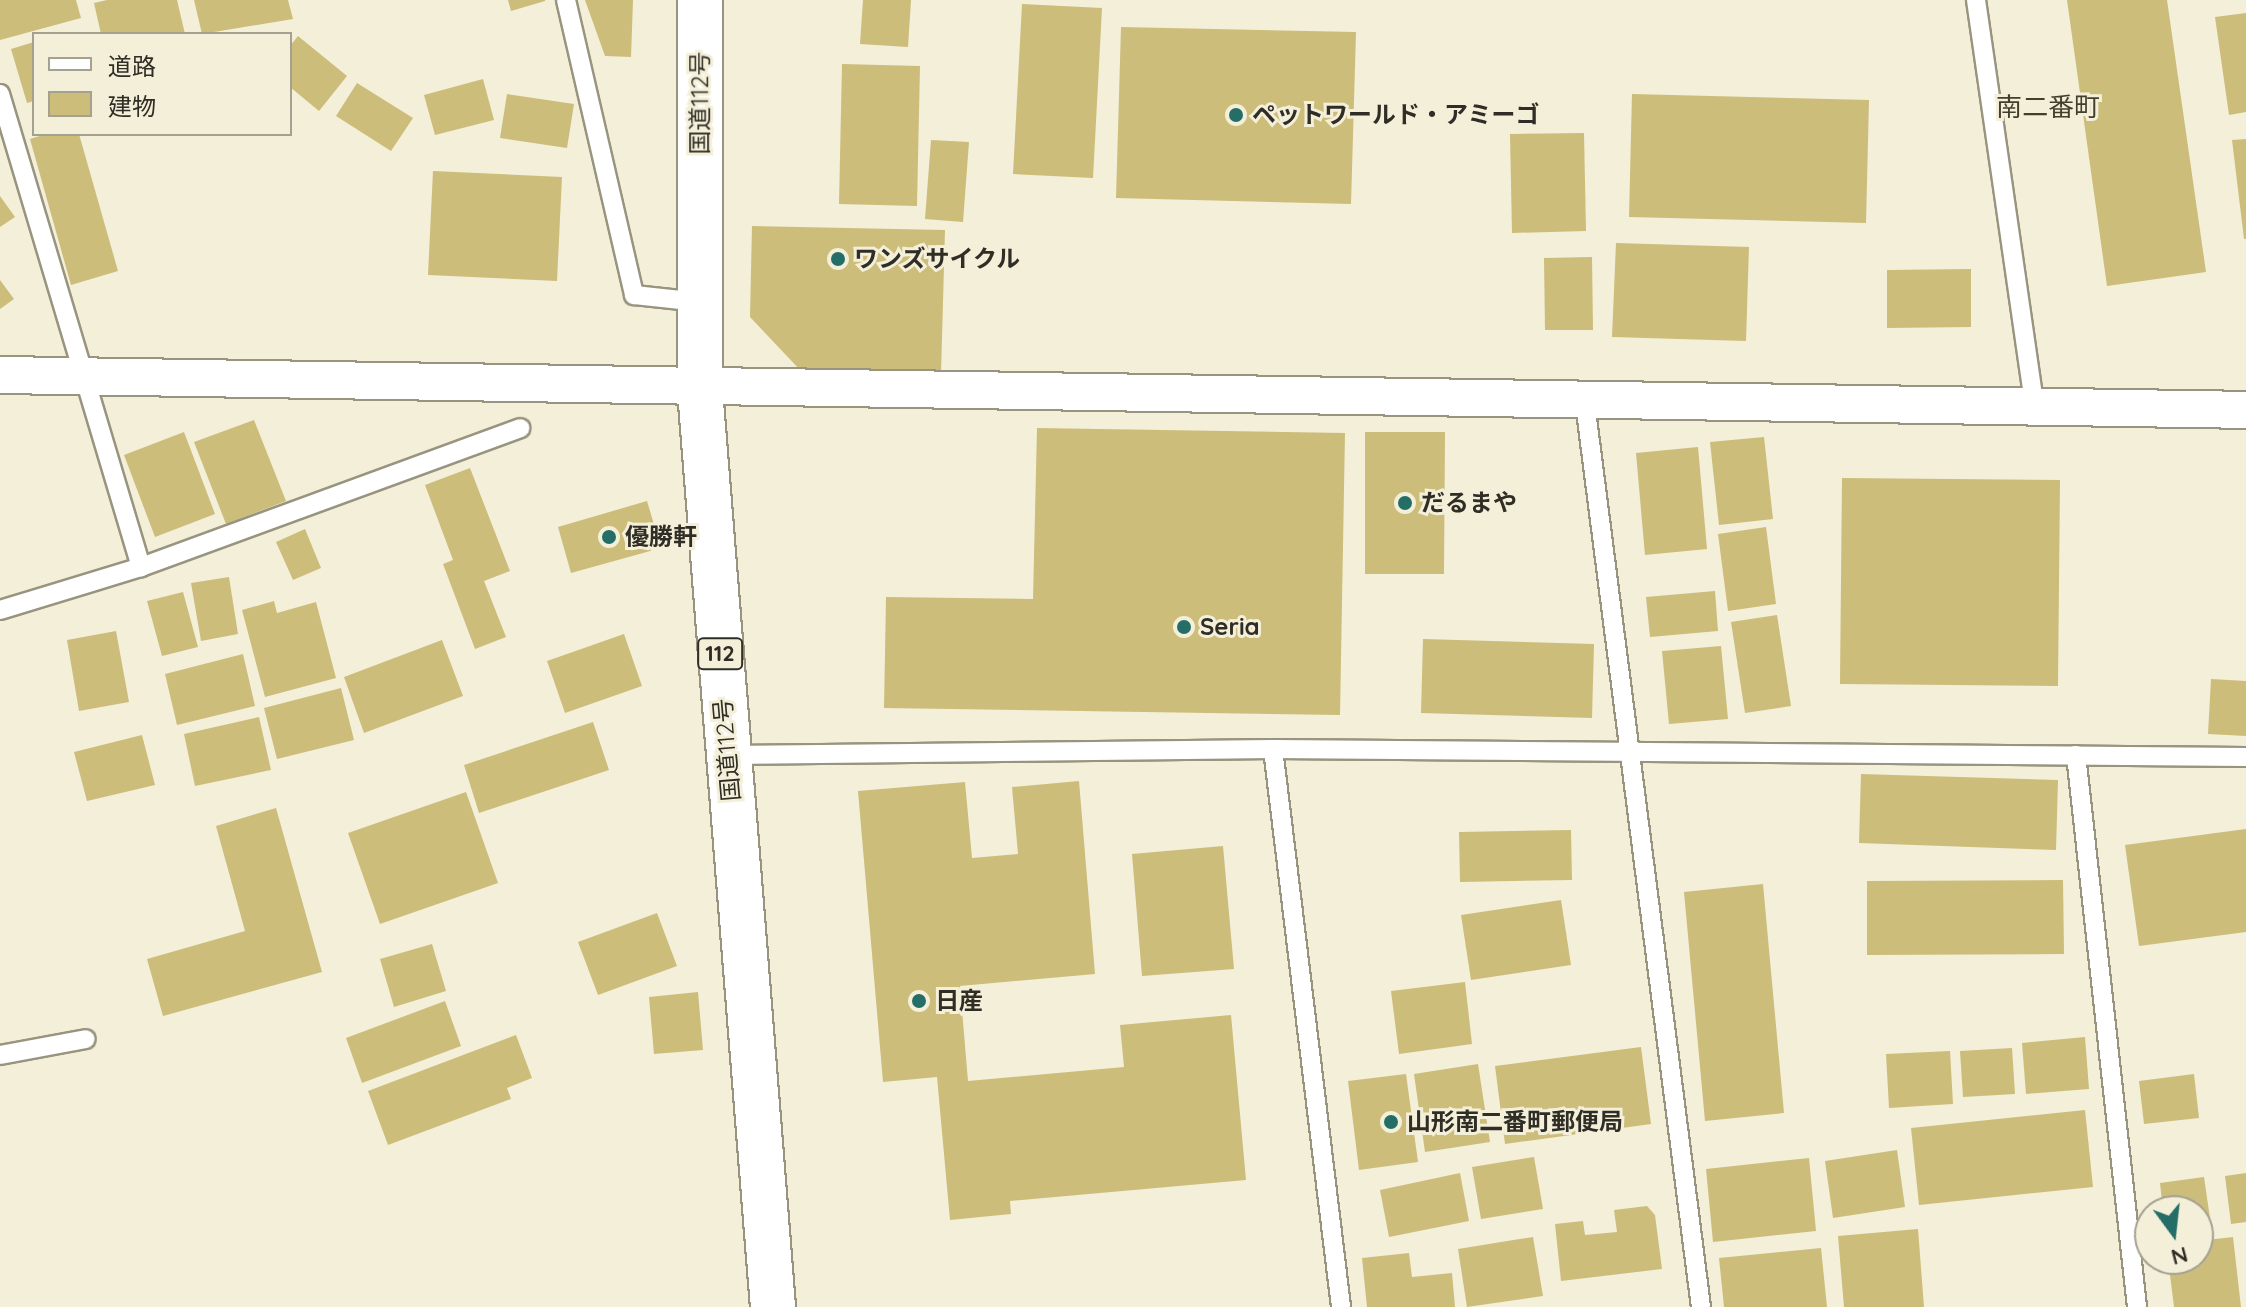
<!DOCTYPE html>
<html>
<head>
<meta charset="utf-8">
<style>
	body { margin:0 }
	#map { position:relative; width:2246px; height:1307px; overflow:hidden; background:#f4efd9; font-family:Quicksand,"Noto Sans JP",sans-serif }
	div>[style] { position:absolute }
	.building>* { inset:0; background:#ccbd7b }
	.roads { filter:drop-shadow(2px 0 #98947f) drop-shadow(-2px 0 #98947f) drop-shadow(0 2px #98947f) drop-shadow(0 -2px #98947f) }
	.service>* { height:18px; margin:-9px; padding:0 9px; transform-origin:9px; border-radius:9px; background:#fff }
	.minor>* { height:36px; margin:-18px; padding:0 18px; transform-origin:18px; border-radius:18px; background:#fff }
	.trunk>* { height:44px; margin:-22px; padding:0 22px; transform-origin:22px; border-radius:22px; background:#fff }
	.dots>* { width:22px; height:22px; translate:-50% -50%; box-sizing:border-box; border:4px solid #f4efd9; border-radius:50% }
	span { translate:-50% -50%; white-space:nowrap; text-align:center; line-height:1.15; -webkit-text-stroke:6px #f4efd9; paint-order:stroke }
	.shield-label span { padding:2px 6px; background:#f4efd9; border:2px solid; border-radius:6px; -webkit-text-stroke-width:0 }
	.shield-label { font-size:22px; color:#2f2d25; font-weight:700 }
	.street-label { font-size:24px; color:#2f2d25 }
	.poi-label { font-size:24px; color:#2f2d25; font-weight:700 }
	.left { translate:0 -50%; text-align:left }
	.neighbourhood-label { font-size:26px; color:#433f2d }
	.legend { position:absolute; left:32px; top:32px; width:260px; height:104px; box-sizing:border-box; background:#f4efd9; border:2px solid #a5a191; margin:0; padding:10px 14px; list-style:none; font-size:24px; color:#2f2d25 }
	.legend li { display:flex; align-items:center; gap:16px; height:40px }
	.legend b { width:40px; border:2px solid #a5a191 }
	.north { position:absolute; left:2134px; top:1195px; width:80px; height:80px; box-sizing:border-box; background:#f4efd9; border:2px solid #a5a191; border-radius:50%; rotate:165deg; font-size:22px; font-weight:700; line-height:32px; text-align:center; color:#2f2d25 }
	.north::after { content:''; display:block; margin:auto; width:28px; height:36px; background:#256e68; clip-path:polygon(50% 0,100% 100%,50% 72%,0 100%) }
</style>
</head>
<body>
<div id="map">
	<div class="building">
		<div style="clip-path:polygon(0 0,76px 0,81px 18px,0 40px)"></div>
		<div style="clip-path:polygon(107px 0,177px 0,185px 34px,101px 34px,94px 3px)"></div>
		<div style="clip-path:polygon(194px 0,288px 0,293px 19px,202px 34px)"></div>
		<div style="clip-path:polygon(508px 0,545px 0,545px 1px,511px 11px)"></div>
		<div style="clip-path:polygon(585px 0,633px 0,631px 57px,605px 56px)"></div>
		<div style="clip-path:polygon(863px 0,911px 0,908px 47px,860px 44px)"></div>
		<div style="clip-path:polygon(2067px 0,2167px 0,2206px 272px,2107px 286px)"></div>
		<div style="clip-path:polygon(1022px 4px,1102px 8px,1093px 178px,1013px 174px)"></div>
		<div style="clip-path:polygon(2246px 13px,2246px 112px,2229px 115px,2215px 17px)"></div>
		<div style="clip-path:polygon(1121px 27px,1356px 32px,1351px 204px,1116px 198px)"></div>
		<div style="clip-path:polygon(298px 36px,347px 76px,319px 111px,290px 87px,290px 46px)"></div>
		<div style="clip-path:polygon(34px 42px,34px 101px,27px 103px,11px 49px)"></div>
		<div style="clip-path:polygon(842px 64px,920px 66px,917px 206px,839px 204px)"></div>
		<div style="clip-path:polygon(483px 79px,494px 120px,435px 135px,424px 95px)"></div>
		<div style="clip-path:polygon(357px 83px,413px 118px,391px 151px,336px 116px)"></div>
		<div style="clip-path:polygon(507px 94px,574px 104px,567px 148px,500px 138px)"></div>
		<div style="clip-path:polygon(1632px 94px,1869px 100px,1866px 223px,1629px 217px)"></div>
		<div style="clip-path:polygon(1584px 133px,1586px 231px,1512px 233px,1510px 134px)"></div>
		<div style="clip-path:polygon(46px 134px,79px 134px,118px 271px,71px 285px,30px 139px)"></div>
		<div style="clip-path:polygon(2246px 139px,2246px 239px,2244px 239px,2232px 140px)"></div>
		<div style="clip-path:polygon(931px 140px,969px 142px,963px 222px,925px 219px)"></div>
		<div style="clip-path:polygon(433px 171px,562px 177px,557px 281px,428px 275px)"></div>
		<div style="clip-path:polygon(0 196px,15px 217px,0 227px)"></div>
		<div style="clip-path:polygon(752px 226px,945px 230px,941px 374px,802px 372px,750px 317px)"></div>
		<div style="clip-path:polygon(1616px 243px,1749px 247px,1746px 341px,1612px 337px)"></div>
		<div style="clip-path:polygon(1592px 257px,1593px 330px,1545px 330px,1544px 258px)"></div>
		<div style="clip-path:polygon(1971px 269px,1971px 327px,1887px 328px,1887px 270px)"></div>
		<div style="clip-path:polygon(0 280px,14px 299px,0 309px)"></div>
		<div style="clip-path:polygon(254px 420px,286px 501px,226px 524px,194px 442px)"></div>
		<div style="clip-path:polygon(1037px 428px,1345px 433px,1340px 715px,884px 708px,886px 597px,1033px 599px)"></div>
		<div style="clip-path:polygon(184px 432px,215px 514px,155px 537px,124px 455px)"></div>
		<div style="clip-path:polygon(1365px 432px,1445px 432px,1444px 574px,1365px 574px)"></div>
		<div style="clip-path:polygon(1764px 437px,1773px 519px,1719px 525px,1710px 442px)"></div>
		<div style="clip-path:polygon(1698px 447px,1707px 549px,1645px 555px,1636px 453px)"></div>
		<div style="clip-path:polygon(470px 468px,510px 571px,484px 581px,506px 637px,475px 649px,443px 564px,453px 560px,425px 485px)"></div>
		<div style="clip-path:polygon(1842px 478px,2060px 480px,2058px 686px,1840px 684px)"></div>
		<div style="clip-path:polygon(647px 501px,661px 548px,571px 573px,558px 527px)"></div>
		<div style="clip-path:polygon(1766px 527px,1776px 604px,1728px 611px,1718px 534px)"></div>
		<div style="clip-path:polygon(305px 529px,321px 568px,293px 580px,276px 542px)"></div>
		<div style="clip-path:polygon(229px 577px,238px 634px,201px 641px,191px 583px)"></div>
		<div style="clip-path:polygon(1715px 591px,1718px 631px,1650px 637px,1646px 597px)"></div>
		<div style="clip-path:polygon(183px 592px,198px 647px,162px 656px,147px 601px)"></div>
		<div style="clip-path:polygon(274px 601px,277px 613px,316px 602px,336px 678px,265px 697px,242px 610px)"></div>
		<div style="clip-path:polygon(1777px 615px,1791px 706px,1745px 713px,1731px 622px)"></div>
		<div style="clip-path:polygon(116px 631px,129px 702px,79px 711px,67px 640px)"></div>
		<div style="clip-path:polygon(624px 634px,642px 686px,565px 713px,547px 661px)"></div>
		<div style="clip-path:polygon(1423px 639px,1594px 644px,1592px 718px,1421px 713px)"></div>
		<div style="clip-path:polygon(442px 640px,463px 696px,364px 733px,344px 677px)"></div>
		<div style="clip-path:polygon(1721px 646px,1728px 719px,1669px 724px,1662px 651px)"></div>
		<div style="clip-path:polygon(243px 654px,255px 706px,177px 725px,165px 674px)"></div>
		<div style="clip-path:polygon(2211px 679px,2246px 681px,2246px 736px,2208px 734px)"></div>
		<div style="clip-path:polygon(341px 688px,354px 740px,277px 759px,264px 708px)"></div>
		<div style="clip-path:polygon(259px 717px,271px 770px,195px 786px,184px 734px)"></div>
		<div style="clip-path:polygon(593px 722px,609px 770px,479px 813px,464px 765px)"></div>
		<div style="clip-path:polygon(142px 735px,155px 785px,87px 801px,74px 752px)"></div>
		<div style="clip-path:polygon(1861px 774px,2058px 780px,2056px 850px,1859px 843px)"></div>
		<div style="clip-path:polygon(1079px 781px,1095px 974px,960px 986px,968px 1081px,1124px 1067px,1120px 1025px,1231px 1015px,1246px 1180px,1010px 1201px,1011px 1214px,950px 1220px,937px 1077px,883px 1082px,858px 791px,965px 782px,972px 858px,1018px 854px,1012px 787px)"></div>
		<div style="clip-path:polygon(466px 792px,498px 883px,380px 924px,348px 833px)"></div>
		<div style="clip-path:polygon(276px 808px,322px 972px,163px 1016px,147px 959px,245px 931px,216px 826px)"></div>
		<div style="clip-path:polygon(2246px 829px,2246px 932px,2139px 946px,2125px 845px)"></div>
		<div style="clip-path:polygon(1571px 830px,1572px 880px,1460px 882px,1459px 832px)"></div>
		<div style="clip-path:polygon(1223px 846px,1234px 969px,1142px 976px,1132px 854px)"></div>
		<div style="clip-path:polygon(2063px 880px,2064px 954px,1867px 955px,1867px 881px)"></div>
		<div style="clip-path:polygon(1763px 884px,1784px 1113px,1705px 1121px,1684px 892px)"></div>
		<div style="clip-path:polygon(1561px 900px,1571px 965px,1471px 980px,1461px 915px)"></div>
		<div style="clip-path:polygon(657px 913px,677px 966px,598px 995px,578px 942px)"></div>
		<div style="clip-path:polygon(432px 944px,446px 991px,394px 1007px,380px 959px)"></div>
		<div style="clip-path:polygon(1465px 982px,1472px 1044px,1399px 1054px,1391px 991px)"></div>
		<div style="clip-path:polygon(698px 992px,703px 1050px,654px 1054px,649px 997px)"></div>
		<div style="clip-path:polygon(445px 1001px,461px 1046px,362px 1083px,346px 1038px)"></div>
		<div style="clip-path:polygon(516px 1035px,532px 1078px,507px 1088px,511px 1099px,388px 1145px,368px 1091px)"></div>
		<div style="clip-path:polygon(2085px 1037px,2089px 1089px,2026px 1094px,2022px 1043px)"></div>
		<div style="clip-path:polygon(1641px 1047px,1651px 1124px,1505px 1144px,1495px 1066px)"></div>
		<div style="clip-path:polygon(2012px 1048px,2015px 1094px,1963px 1097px,1960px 1051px)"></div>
		<div style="clip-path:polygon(1950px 1051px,1953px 1104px,1889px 1108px,1886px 1054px)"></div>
		<div style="clip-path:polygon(1478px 1064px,1490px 1142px,1425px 1152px,1414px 1074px)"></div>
		<div style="clip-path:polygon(1406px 1074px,1418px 1162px,1359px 1170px,1348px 1081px)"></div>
		<div style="clip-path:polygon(2194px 1074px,2199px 1118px,2144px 1124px,2139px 1081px)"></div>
		<div style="clip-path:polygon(2085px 1110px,2093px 1187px,1919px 1205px,1911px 1128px)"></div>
		<div style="clip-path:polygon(1897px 1150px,1905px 1207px,1833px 1218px,1825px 1161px)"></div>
		<div style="clip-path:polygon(1534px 1157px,1543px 1209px,1481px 1219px,1472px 1167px)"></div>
		<div style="clip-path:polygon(1809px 1158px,1816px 1231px,1713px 1242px,1706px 1169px)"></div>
		<div style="clip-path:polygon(1460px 1173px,1469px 1221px,1389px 1237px,1380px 1190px)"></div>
		<div style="clip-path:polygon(2246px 1173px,2246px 1222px,2231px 1224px,2225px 1176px)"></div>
		<div style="clip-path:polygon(2204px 1177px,2211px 1225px,2198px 1227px,2198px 1211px,2163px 1211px,2160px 1183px)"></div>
		<div style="clip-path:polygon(1647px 1206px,1655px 1215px,1662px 1269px,1561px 1281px,1555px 1224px,1583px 1221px,1585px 1235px,1617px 1232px,1614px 1210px)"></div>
		<div style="clip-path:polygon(1918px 1229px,1924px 1307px,1844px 1307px,1838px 1236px)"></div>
		<div style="clip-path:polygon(1533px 1237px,1543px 1296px,1467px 1307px,1458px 1249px)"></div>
		<div style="clip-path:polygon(2233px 1237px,2241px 1307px,2174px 1307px,2168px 1259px,2198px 1259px,2198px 1241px)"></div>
		<div style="clip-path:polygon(1821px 1248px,1827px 1307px,1724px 1307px,1719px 1258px)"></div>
		<div style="clip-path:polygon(1409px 1253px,1412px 1277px,1452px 1273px,1455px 1307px,1367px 1307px,1362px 1258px)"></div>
	</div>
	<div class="roads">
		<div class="service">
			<div style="left:566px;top:0;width:303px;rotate:77deg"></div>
			<div style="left:634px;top:295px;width:66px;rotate:6.1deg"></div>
			<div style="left:1976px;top:0;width:413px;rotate:81.8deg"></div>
			<div style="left:0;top:94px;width:494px;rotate:73.4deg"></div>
			<div style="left:141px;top:567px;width:147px;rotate:163deg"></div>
			<div style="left:1585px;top:403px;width:911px;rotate:82.69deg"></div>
			<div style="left:141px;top:567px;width:404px;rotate:-20.1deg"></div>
			<div style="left:1273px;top:749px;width:562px;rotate:83.05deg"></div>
			<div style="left:729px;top:755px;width:544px;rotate:-0.63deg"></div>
			<div style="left:1273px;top:749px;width:973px;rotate:0.47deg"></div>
			<div style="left:2076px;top:755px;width:555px;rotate:83.69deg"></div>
			<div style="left:0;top:1055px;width:87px;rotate:-10.5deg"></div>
		</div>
		<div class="minor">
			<div style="left:0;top:375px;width:2246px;rotate:0.89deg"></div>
		</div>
		<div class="trunk">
			<div style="left:700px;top:0;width:390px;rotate:90deg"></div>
			<div style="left:700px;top:390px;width:920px;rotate:85.45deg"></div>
		</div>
	</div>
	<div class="dots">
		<div style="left:1236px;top:115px;background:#256e68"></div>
		<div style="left:838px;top:259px;background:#256e68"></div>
		<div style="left:1405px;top:503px;background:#256e68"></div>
		<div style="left:609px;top:537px;background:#256e68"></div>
		<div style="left:1184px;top:627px;background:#256e68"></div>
		<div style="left:919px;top:1001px;background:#256e68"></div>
		<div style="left:1391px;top:1122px;background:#256e68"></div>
	</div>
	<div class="shield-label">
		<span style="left:720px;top:654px">112</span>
	</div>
	<div class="street-label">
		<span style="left:700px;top:103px;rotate:-90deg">国道112号</span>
		<span style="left:727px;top:750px;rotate:-95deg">国道112号</span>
	</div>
	<div class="poi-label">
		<span class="left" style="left:1252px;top:115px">ペットワールド・アミーゴ</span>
		<span class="left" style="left:854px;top:259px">ワンズサイクル</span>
		<span class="left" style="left:1421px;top:503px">だるまや</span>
		<span class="left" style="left:625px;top:537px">優勝軒</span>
		<span class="left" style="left:1200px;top:627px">Seria</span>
		<span class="left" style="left:935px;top:1001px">日産</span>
		<span class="left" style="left:1407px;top:1122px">山形南二番町郵便局</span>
	</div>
	<div class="neighbourhood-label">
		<span style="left:2048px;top:107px">南二番町</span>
	</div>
	<ul class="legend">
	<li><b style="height:10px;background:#fff"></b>道路</li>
	<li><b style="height:22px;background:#ccbd7b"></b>建物</li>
	</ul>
	<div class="north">N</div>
</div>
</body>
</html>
